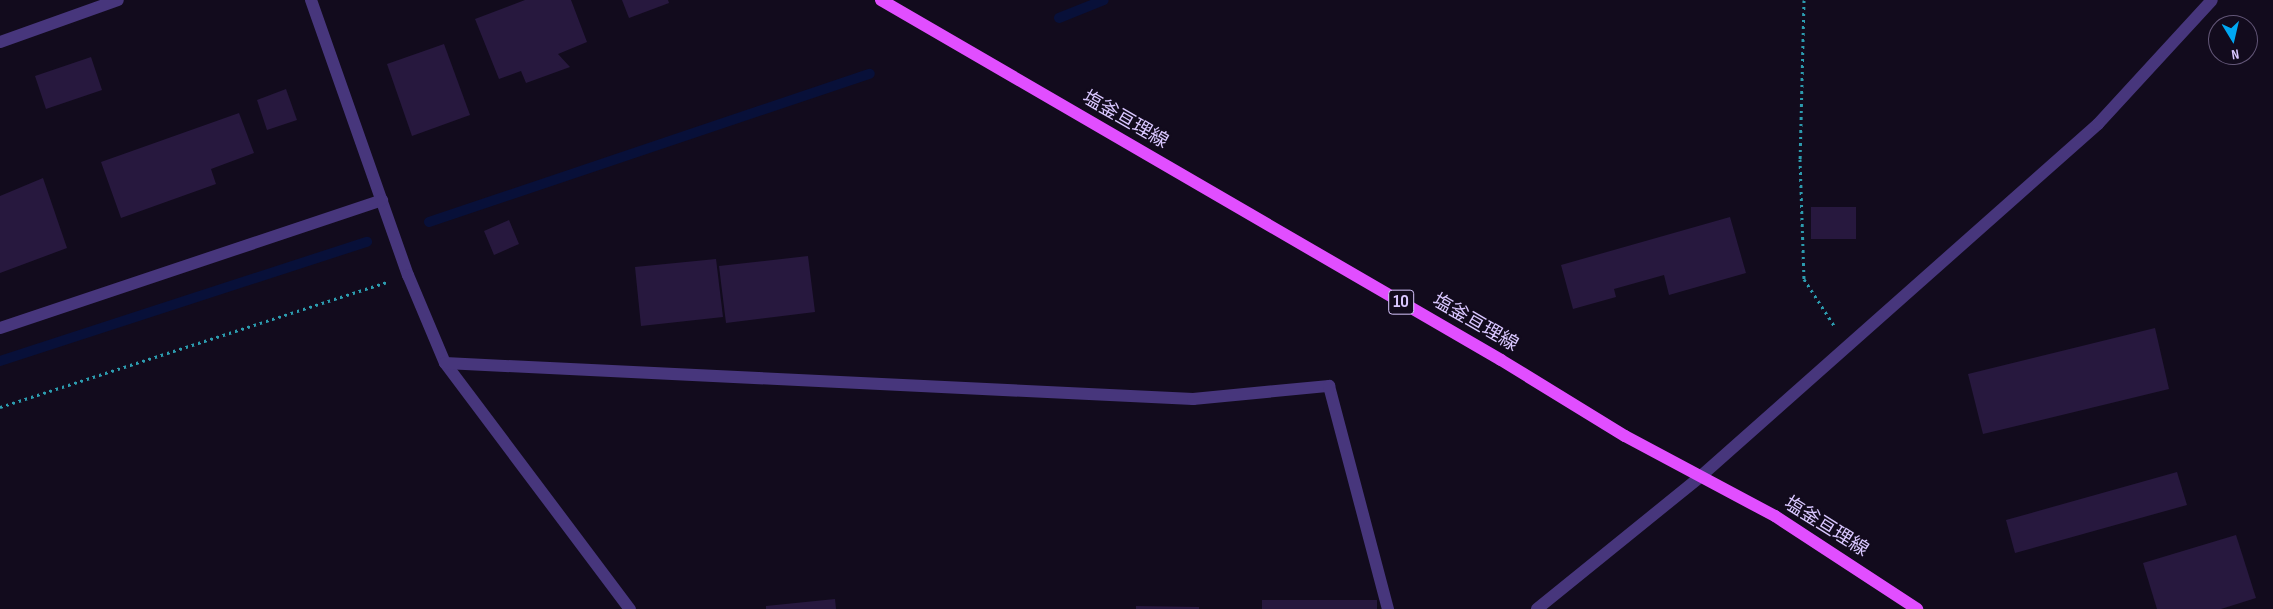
<!DOCTYPE html>
<html>
<head>
<meta charset="utf-8">
<style>
	body { margin:0 }
	#map { position:relative; width:2273px; height:609px; overflow:hidden; background:#120b1d; font-family:"Sofia Sans Condensed","Noto Sans JP",sans-serif }
	div>[style] { position:absolute }
	.stream>* { height:10px; margin:-5px; padding:0 5px; transform-origin:5px; border-radius:5px; background:#081039 }
	.building>* { inset:0; background:#27183e }
	.path>* { height:3px; margin-top:-1.5px; transform-origin:0; background:repeating-linear-gradient(90deg,#2c9bae 0 2.5px,transparent 0 6.5px) }
	.minor>* { height:12px; margin:-6px; padding:0 6px; transform-origin:6px; border-radius:6px; background:#47367c }
	.major>* { height:12px; margin:-6px; padding:0 6px; transform-origin:6px; border-radius:6px; background:#e14eff }
	span { translate:-50% -50%; white-space:nowrap; text-align:center; line-height:1.15; -webkit-text-stroke:4px #120b1d; paint-order:stroke }
	.shield-label span { padding:1px 4px; background:#120b1d; border:1px solid; border-radius:4px; -webkit-text-stroke-width:0 }
	.shield-label { font-size:18px; color:#d9c7ff; font-weight:700 }
	.street-label { font-size:19px; color:#d9c7ff }
	.north { position:absolute; left:2208px; top:15px; width:50px; height:50px; box-sizing:border-box; background:#120b1d; border:1px solid #625677; border-radius:50%; rotate:171deg; font-size:14px; font-weight:700; line-height:20px; text-align:center; color:#d9c7ff }
	.north::after { content:''; display:block; margin:auto; width:18px; height:22px; background:#00a8f2; clip-path:polygon(50% 0,100% 100%,50% 72%,0 100%) }
</style>
</head>
<body>
<div id="map">
	<div class="stream">
		<div style="left:1059px;top:18px;width:48px;rotate:-21.8deg"></div>
		<div style="left:429px;top:222px;width:465px;rotate:-18.6deg"></div>
		<div style="left:0;top:361px;width:386px;rotate:-18deg"></div>
	</div>
	<div class="building">
		<div style="clip-path:polygon(525px 0,571px 0,587px 42px,558px 54px,570px 67px,526px 83px,521px 71px,499px 79px,475px 19px)"></div>
		<div style="clip-path:polygon(622px 0,668px 0,669px 3px,629px 18px)"></div>
		<div style="clip-path:polygon(444px 44px,470px 115px,412px 136px,387px 64px)"></div>
		<div style="clip-path:polygon(91px 57px,102px 90px,46px 109px,35px 76px)"></div>
		<div style="clip-path:polygon(286px 89px,297px 120px,267px 130px,257px 100px)"></div>
		<div style="clip-path:polygon(239px 113px,254px 153px,211px 169px,216px 184px,121px 218px,101px 162px)"></div>
		<div style="clip-path:polygon(43px 178px,67px 248px,0 273px,0 196px)"></div>
		<div style="clip-path:polygon(1811px 207px,1856px 207px,1856px 239px,1811px 239px)"></div>
		<div style="clip-path:polygon(1730px 217px,1746px 273px,1669px 295px,1664px 275px,1614px 289px,1616px 297px,1573px 309px,1561px 265px)"></div>
		<div style="clip-path:polygon(509px 220px,519px 244px,494px 255px,484px 231px)"></div>
		<div style="clip-path:polygon(808px 256px,815px 312px,726px 323px,719px 266px)"></div>
		<div style="clip-path:polygon(716px 259px,723px 317px,641px 326px,635px 267px)"></div>
		<div style="clip-path:polygon(2155px 328px,2169px 389px,1983px 434px,1968px 374px)"></div>
		<div style="clip-path:polygon(2177px 472px,2187px 505px,2015px 553px,2006px 520px)"></div>
		<div style="clip-path:polygon(2236px 535px,2256px 598px,2221px 609px,2157px 609px,2143px 563px)"></div>
		<div style="clip-path:polygon(835px 599px,836px 609px,766px 609px,766px 606px)"></div>
		<div style="clip-path:polygon(1262px 600px,1377px 600px,1377px 609px,1262px 609px)"></div>
		<div style="clip-path:polygon(1136px 606px,1199px 607px,1199px 609px,1136px 609px)"></div>
	</div>
	<div class="path">
		<div style="left:1804px;top:0;width:159px;rotate:91.4deg"></div>
		<div style="left:1800px;top:159px;width:120px;rotate:88.1deg"></div>
		<div style="left:1804px;top:279px;width:57px;rotate:57.1deg"></div>
		<div style="left:0;top:407px;width:406px;rotate:-17.9deg"></div>
	</div>
	<div class="minor">
		<div style="left:311px;top:0;width:292px;rotate:70.6deg"></div>
		<div style="left:408px;top:275px;width:95px;rotate:67.2deg"></div>
		<div style="left:445px;top:363px;width:308px;rotate:53.1deg"></div>
		<div style="left:0;top:42px;width:125px;rotate:-19.6deg"></div>
		<div style="left:0;top:328px;width:403px;rotate:-18.5deg"></div>
		<div style="left:445px;top:363px;width:749px;rotate:2.76deg"></div>
		<div style="left:1193px;top:399px;width:137px;rotate:-5.5deg"></div>
		<div style="left:1329px;top:386px;width:231px;rotate:75.2deg"></div>
		<div style="left:1537px;top:609px;width:211px;rotate:-39deg"></div>
		<div style="left:1701px;top:476px;width:531px;rotate:-41.56deg"></div>
		<div style="left:2098px;top:124px;width:168px;rotate:-47.4deg"></div>
	</div>
	<div class="major">
		<div style="left:881px;top:0;width:717px;rotate:30.14deg"></div>
		<div style="left:1501px;top:360px;width:145px;rotate:31.5deg"></div>
		<div style="left:1625px;top:436px;width:170px;rotate:28.1deg"></div>
		<div style="left:1775px;top:516px;width:170px;rotate:33.2deg"></div>
	</div>
	<div class="shield-label">
		<span style="left:1401px;top:302px">10</span>
	</div>
	<div class="street-label">
		<span style="left:1125px;top:120px;rotate:30deg">塩釜亘理線</span>
		<span style="left:1475px;top:323px;rotate:30deg">塩釜亘理線</span>
		<span style="left:1826px;top:527px;rotate:32deg">塩釜亘理線</span>
	</div>
	<div class="north">N</div>
</div>
</body>
</html>
